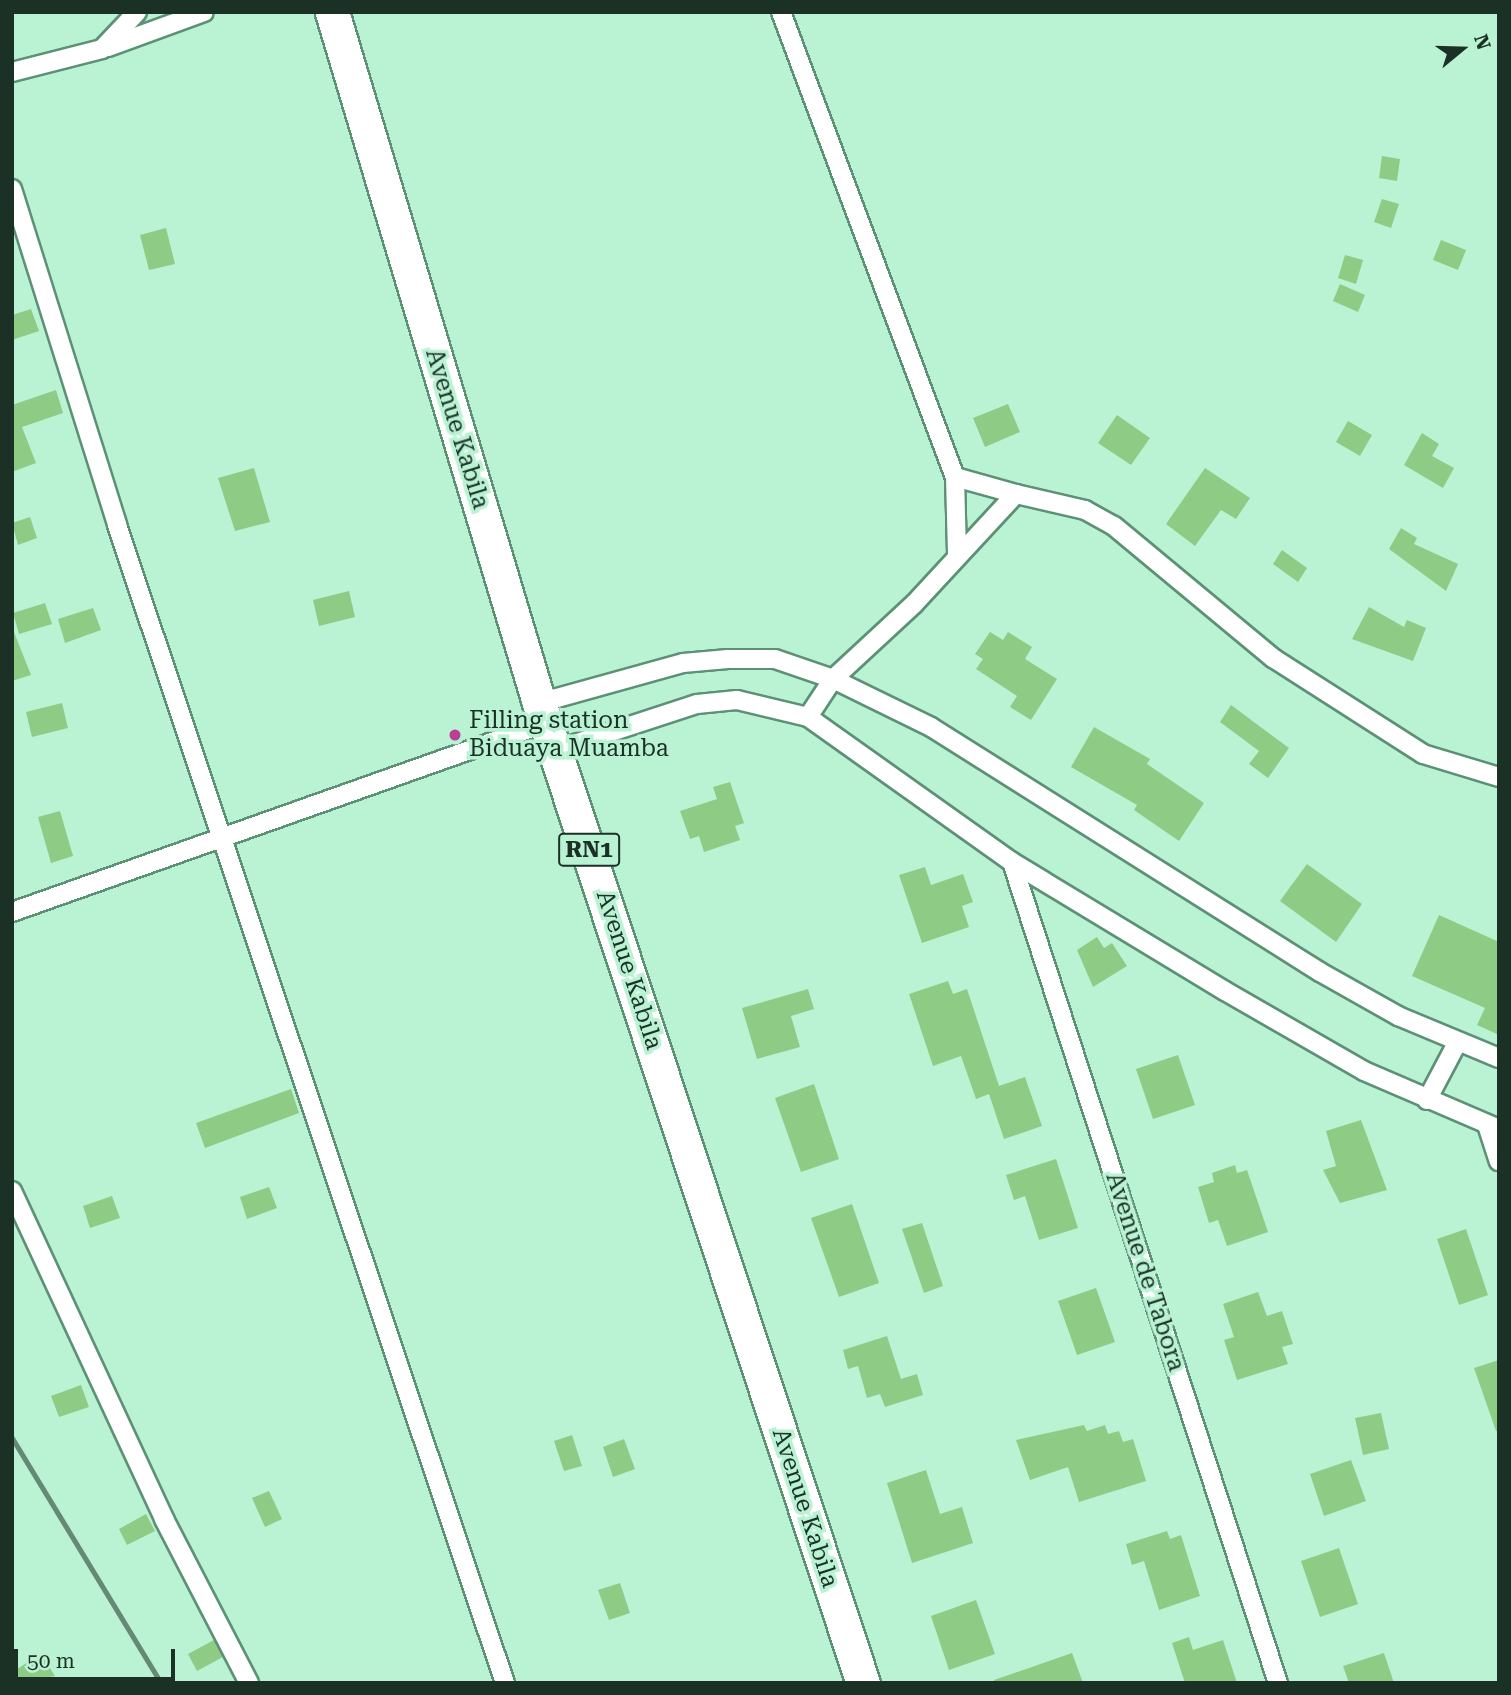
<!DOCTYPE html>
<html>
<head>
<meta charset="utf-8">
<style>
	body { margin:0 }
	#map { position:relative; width:1511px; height:1695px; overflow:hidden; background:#baf2d4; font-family:"Roboto Serif",serif }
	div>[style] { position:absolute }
	.building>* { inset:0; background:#8ecc85 }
	.roads { filter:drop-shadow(2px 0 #5c9176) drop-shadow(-2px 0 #5c9176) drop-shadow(0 2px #5c9176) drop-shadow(0 -2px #5c9176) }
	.street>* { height:18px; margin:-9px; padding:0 9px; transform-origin:9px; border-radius:9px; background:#fff }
	.highway>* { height:33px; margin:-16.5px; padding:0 16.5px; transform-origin:16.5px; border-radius:16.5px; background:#fff }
	.rail>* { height:5px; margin:-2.5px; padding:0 2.5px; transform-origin:2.5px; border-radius:2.5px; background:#648a76 }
	.dots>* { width:19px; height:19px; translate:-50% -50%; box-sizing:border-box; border:4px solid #baf2d4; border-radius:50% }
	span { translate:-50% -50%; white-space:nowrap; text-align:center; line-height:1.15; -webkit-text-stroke:7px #baf2d4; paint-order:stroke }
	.shield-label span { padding:2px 5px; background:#baf2d4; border:2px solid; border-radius:5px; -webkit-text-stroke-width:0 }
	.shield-label { font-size:23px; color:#1b3126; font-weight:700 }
	.street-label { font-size:24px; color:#1b3126 }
	.poi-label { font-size:24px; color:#1b3126 }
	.left { translate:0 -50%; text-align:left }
	.frame { position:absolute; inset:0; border:14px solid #1b3126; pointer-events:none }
	.north { position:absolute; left:1427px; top:14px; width:70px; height:70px; -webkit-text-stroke:5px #baf2d4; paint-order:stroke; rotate:71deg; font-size:19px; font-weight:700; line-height:28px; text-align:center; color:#1b3126 }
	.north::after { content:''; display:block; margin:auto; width:24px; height:32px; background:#1b3126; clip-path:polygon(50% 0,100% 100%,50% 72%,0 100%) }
	.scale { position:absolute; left:14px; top:1649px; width:161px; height:32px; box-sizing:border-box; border:4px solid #1b3126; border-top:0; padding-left:9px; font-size:21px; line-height:24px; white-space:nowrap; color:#1b3126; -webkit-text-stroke:5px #baf2d4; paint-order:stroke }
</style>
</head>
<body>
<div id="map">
	<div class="building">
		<div style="clip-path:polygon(1382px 156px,1400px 159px,1397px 181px,1379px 178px)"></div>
		<div style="clip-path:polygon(1382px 199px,1399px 204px,1391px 228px,1374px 222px)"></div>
		<div style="clip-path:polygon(166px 228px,175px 264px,149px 270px,140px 235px)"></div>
		<div style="clip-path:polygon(1441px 240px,1466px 250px,1458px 270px,1433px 260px)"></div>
		<div style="clip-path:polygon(1345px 255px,1363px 260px,1356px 284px,1338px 278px)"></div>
		<div style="clip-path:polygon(1340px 284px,1365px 295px,1358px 312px,1333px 301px)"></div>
		<div style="clip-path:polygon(31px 309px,39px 331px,12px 340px,12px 315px)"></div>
		<div style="clip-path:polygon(56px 390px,63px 413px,22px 427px,36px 463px,12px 472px,12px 405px)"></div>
		<div style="clip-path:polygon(1008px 404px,1020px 432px,985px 447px,973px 418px)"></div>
		<div style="clip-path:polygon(1117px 415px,1150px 438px,1131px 465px,1098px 443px)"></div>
		<div style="clip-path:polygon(1348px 421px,1372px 435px,1360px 456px,1336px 442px)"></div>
		<div style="clip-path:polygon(1422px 433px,1439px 444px,1432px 456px,1454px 468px,1443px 488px,1404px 465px)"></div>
		<div style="clip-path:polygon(254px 468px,270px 522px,235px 531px,218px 478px)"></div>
		<div style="clip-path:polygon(1205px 468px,1250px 498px,1236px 519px,1221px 510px,1195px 546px,1166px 524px)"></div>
		<div style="clip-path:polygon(30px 517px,37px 538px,18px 545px,12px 523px)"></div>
		<div style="clip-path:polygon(1401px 528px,1417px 538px,1414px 544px,1458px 564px,1446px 591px,1389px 549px)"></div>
		<div style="clip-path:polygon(1282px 550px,1307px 568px,1298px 582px,1273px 564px)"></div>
		<div style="clip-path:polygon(349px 591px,355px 617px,319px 626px,313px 600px)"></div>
		<div style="clip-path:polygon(45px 603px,52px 624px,19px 634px,13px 613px)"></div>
		<div style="clip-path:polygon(1369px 607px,1404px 627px,1407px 620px,1426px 628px,1413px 661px,1352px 639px)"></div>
		<div style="clip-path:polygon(93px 608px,101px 630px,65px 643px,58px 619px)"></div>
		<div style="clip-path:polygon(12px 627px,31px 675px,12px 681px)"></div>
		<div style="clip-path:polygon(990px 632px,1003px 640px,1008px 632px,1032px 647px,1025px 659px,1057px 679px,1031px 720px,1010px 707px,1017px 696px,976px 669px,983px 659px,975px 654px)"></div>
		<div style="clip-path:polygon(62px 703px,68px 728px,32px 737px,26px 712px)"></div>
		<div style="clip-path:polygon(1231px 705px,1289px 748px,1268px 778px,1249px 764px,1259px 751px,1220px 722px)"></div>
		<div style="clip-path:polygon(1094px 727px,1150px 759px,1147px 764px,1204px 803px,1179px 841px,1134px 810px,1137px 805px,1071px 767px)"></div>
		<div style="clip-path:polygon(730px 782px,744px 823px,735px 826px,740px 840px,704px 852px,699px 836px,690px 839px,680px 811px,717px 799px,713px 787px)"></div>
		<div style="clip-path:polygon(60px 811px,73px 856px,51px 863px,38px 817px)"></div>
		<div style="clip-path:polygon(1307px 864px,1362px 904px,1336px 942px,1280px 901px)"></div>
		<div style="clip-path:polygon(925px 867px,931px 885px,963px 874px,973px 902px,962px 906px,969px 927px,922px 943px,899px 875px)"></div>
		<div style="clip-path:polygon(1439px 915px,1499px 942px,1499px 1035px,1477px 1025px,1485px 1008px,1412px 976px)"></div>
		<div style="clip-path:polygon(1097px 937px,1104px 948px,1112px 943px,1127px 966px,1093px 987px,1077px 950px)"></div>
		<div style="clip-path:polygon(948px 981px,953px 994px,967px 989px,999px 1086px,1025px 1077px,1042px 1126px,1004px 1139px,989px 1094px,976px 1099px,961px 1056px,933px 1066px,909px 994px)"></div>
		<div style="clip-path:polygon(808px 989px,814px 1009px,791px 1016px,800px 1047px,757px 1059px,742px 1008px)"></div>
		<div style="clip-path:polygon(1178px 1055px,1195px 1105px,1153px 1119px,1136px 1069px)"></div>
		<div style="clip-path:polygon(814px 1084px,839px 1159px,801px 1172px,775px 1098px)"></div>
		<div style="clip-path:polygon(291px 1089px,299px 1113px,205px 1148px,196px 1123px)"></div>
		<div style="clip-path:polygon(1361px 1120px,1387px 1190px,1340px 1203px,1323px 1170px,1336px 1166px,1326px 1131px)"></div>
		<div style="clip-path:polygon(1056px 1159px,1078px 1228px,1039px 1240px,1025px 1196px,1014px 1200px,1006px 1175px)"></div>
		<div style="clip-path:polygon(1235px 1165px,1237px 1173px,1247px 1170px,1268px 1232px,1227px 1246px,1218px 1220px,1209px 1223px,1198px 1187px,1214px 1182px,1212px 1173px)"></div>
		<div style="clip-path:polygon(269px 1187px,277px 1208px,247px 1219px,240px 1197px)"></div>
		<div style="clip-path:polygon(112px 1196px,120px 1218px,90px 1228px,83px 1206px)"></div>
		<div style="clip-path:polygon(852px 1204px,879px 1283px,839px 1297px,811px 1218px)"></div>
		<div style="clip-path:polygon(922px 1223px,943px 1286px,924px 1293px,902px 1229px)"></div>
		<div style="clip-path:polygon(1466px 1229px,1488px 1295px,1459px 1305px,1437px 1239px)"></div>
		<div style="clip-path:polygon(1096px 1288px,1115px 1342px,1077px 1355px,1058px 1301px)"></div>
		<div style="clip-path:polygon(1258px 1292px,1267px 1316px,1282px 1311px,1293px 1344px,1282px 1347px,1288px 1364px,1237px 1380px,1224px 1340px,1234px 1337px,1223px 1304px)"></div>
		<div style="clip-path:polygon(887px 1336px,901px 1379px,917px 1374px,923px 1395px,885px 1407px,880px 1394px,867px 1398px,858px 1366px,848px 1369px,843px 1350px)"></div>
		<div style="clip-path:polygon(1499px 1360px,1499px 1431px,1496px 1431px,1474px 1368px)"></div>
		<div style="clip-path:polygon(81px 1385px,89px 1407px,59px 1417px,51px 1396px)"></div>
		<div style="clip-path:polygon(1381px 1413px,1389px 1449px,1363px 1455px,1355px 1418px)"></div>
		<div style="clip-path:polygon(1084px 1425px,1087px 1431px,1105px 1425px,1108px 1434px,1119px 1431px,1123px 1442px,1133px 1439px,1146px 1481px,1079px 1502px,1068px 1467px,1030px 1480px,1016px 1440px)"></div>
		<div style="clip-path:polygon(572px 1435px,582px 1466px,564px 1471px,554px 1441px)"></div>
		<div style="clip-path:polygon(624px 1439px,635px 1469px,613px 1477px,603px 1447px)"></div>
		<div style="clip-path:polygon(1351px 1460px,1366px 1501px,1324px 1516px,1310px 1474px)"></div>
		<div style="clip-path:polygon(926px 1470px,940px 1514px,962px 1507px,973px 1543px,912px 1563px,887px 1483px)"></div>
		<div style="clip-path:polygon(269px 1491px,282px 1519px,265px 1527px,252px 1498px)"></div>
		<div style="clip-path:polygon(146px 1514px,155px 1531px,127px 1545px,119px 1529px)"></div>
		<div style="clip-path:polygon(1167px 1531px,1170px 1539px,1181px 1535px,1200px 1596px,1159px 1610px,1144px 1561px,1132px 1565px,1126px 1544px)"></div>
		<div style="clip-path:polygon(1339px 1548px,1358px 1604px,1320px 1617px,1301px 1561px)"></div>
		<div style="clip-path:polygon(620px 1583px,630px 1613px,609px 1620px,598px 1590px)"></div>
		<div style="clip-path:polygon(976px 1600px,995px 1654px,949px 1670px,931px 1616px)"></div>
		<div style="clip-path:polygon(1189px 1637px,1193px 1650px,1223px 1640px,1237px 1683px,1185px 1683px,1172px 1643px)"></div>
		<div style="clip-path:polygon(214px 1640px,223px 1657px,197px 1671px,188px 1654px)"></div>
		<div style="clip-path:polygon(1072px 1653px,1083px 1683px,995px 1683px,994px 1680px)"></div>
		<div style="clip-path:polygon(1384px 1653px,1394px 1683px,1349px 1683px,1343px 1666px)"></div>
		<div style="clip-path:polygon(41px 1654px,55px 1676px,12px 1683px,12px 1672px)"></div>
	</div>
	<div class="roads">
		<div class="street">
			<div style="left:781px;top:12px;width:496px;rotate:69.5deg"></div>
			<div style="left:955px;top:477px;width:77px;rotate:88.5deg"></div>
			<div style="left:108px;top:47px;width:102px;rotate:-20deg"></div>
			<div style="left:12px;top:72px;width:93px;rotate:-14.3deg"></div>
			<div style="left:102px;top:49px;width:51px;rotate:-46.6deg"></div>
			<div style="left:12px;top:189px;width:352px;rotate:72.6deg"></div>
			<div style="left:117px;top:525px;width:1221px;rotate:71.48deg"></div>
			<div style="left:955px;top:477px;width:63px;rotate:15.6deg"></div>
			<div style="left:539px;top:703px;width:149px;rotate:-15.5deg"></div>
			<div style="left:683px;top:663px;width:45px;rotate:-5.1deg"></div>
			<div style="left:728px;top:659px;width:47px"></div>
			<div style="left:775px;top:659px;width:61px;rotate:19deg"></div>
			<div style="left:833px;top:679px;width:109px;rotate:26.1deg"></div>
			<div style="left:931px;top:727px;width:460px;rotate:32.2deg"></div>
			<div style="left:1320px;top:972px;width:90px;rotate:29.4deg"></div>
			<div style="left:1398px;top:1016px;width:109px;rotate:22.6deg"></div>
			<div style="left:808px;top:717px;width:45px;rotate:-56.7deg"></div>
			<div style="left:833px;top:679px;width:110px;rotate:-42.8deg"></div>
			<div style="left:914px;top:604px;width:150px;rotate:-47.2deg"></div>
			<div style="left:1016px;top:494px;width:71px;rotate:13.1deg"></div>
			<div style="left:1085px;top:510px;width:33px;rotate:29deg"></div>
			<div style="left:1114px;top:526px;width:207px;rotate:39.7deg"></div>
			<div style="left:1273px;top:658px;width:178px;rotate:32.6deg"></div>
			<div style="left:1423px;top:754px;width:79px;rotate:16.8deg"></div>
			<div style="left:556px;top:750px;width:148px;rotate:-18.1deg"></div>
			<div style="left:697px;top:704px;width:40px;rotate:-5.7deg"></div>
			<div style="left:737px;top:700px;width:73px;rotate:13.5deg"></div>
			<div style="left:808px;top:717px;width:250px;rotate:35.4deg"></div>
			<div style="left:1012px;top:862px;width:249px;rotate:31.2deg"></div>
			<div style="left:1225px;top:991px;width:160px;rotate:29.9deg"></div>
			<div style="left:1364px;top:1071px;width:147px;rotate:23.2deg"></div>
			<div style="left:1012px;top:862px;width:863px;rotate:72.05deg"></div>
			<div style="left:12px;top:912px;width:566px;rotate:-19.49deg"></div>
			<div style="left:1427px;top:1100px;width:64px;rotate:-62.2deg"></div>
			<div style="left:1487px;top:1125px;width:38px;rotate:72deg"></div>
			<div style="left:12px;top:1191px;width:362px;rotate:65.1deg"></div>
			<div style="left:164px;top:1519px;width:185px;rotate:62.6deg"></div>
		</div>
		<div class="highway">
			<div style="left:332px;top:12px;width:721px;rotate:73.32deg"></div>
			<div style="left:539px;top:703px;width:1032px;rotate:71.71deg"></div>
		</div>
	</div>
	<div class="rail">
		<div style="left:12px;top:1438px;width:287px;rotate:58.7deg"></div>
	</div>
	<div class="dots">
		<div style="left:455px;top:735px;background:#b94095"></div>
	</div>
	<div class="shield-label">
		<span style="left:589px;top:850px">RN1</span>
	</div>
	<div class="street-label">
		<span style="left:457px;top:429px;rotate:73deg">Avenue Kabila</span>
		<span style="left:629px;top:970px;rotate:72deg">Avenue Kabila</span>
		<span style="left:1145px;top:1272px;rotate:72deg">Avenue de Tabora</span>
		<span style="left:805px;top:1508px;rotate:72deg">Avenue Kabila</span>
	</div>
	<div class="poi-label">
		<span class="left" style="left:469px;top:735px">Filling station<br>Biduaya Muamba</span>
	</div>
	<div class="frame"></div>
	<div class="north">N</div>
	<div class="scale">50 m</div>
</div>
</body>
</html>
